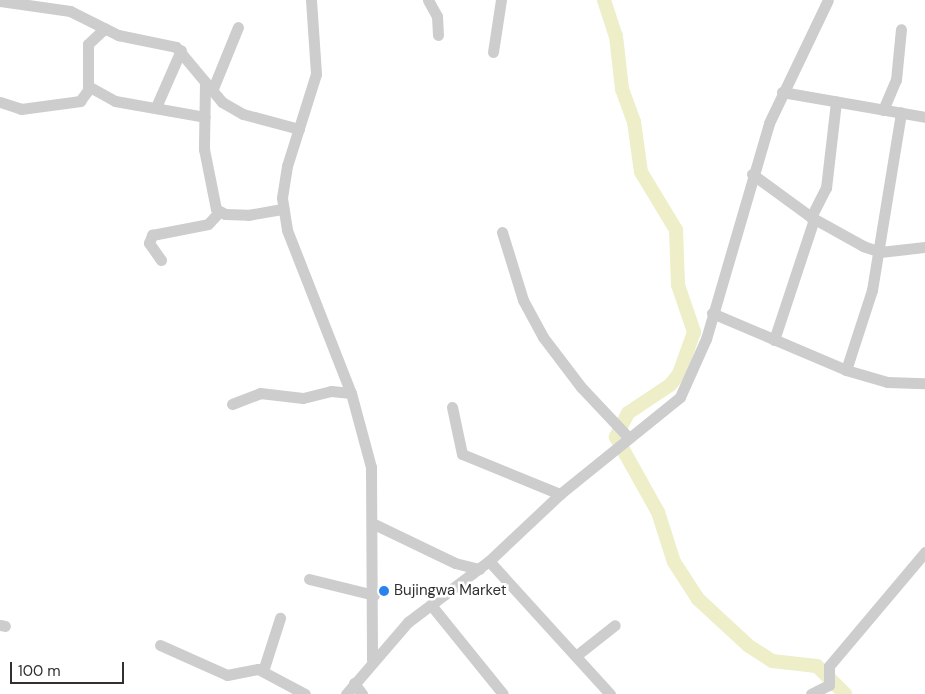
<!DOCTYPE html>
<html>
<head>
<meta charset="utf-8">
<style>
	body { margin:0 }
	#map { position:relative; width:925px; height:694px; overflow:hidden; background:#fff; font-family:"DM Sans",sans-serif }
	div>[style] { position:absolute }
	.river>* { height:14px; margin:-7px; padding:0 7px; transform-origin:7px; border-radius:7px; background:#eeeec8 }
	.minor>* { height:11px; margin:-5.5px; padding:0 5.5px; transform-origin:5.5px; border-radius:5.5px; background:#cdcdcd }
	.dots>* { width:14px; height:14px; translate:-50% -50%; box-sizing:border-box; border:2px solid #fff; border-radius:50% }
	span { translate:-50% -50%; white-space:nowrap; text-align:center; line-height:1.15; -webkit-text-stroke:5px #fff; paint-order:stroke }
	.poi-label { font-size:15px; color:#303030 }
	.left { translate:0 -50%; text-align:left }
	.scale { position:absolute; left:10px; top:662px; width:114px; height:22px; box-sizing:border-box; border:2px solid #303030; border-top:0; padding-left:6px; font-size:15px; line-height:18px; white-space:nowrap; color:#303030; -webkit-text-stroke:4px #fff; paint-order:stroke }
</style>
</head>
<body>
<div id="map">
	<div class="river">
		<div style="left:604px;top:0;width:38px;rotate:72deg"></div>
		<div style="left:616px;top:36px;width:53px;rotate:83.5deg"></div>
		<div style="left:622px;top:89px;width:35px;rotate:70deg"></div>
		<div style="left:634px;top:122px;width:50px;rotate:82deg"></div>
		<div style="left:641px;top:172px;width:68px;rotate:58.9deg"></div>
		<div style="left:676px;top:230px;width:55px;rotate:87.9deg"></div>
		<div style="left:678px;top:285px;width:50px;rotate:71.2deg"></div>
		<div style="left:694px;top:332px;width:45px;rotate:109.7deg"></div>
		<div style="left:679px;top:374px;width:14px;rotate:129deg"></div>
		<div style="left:670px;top:385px;width:50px;rotate:146.3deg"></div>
		<div style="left:628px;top:413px;width:27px;rotate:117deg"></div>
		<div style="left:616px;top:437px;width:86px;rotate:60.8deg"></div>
		<div style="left:658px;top:512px;width:52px;rotate:72.3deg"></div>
		<div style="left:674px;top:562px;width:44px;rotate:57deg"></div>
		<div style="left:698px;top:599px;width:69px;rotate:42.7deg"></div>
		<div style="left:749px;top:646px;width:27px;rotate:33deg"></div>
		<div style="left:772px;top:661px;width:45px;rotate:6.3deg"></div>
		<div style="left:817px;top:666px;width:40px;rotate:45deg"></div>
	</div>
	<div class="minor">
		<div style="left:311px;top:0;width:74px;rotate:86.1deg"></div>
		<div style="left:316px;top:74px;width:96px;rotate:107.5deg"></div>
		<div style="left:287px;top:166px;width:32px;rotate:99deg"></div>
		<div style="left:282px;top:198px;width:32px;rotate:81deg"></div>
		<div style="left:287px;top:230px;width:175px;rotate:68.6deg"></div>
		<div style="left:351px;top:393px;width:77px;rotate:74.9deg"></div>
		<div style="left:371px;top:467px;width:193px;rotate:89.7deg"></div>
		<div style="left:428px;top:0;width:18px;rotate:61deg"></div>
		<div style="left:437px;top:16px;width:19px;rotate:87deg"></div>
		<div style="left:0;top:1px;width:71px;rotate:8.1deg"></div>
		<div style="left:70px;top:11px;width:54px;rotate:26.6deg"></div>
		<div style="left:118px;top:35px;width:59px;rotate:11.7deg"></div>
		<div style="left:176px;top:47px;width:72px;rotate:50.1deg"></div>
		<div style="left:222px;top:102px;width:24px;rotate:30deg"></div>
		<div style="left:243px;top:114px;width:58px;rotate:15deg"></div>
		<div style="left:493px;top:52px;width:53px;rotate:-81.3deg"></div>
		<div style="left:205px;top:82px;width:67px;rotate:90.9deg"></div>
		<div style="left:204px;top:149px;width:61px;rotate:78.7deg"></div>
		<div style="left:216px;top:209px;width:10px;rotate:29deg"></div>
		<div style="left:225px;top:214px;width:23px;rotate:2deg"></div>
		<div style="left:248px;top:215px;width:36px;rotate:-10deg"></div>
		<div style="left:88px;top:86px;width:31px;rotate:29deg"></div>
		<div style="left:115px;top:101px;width:91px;rotate:10.1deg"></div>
		<div style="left:212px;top:91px;width:69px;rotate:-67.9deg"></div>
		<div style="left:782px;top:92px;width:145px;rotate:9.9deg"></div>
		<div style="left:0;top:102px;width:22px;rotate:18deg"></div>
		<div style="left:21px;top:109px;width:60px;rotate:-7.7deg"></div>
		<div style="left:80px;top:101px;width:14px;rotate:-54deg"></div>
		<div style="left:88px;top:90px;width:46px;rotate:-90deg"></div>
		<div style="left:88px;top:44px;width:23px;rotate:-43deg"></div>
		<div style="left:156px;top:107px;width:62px;rotate:-66.3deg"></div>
		<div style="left:883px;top:110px;width:33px;rotate:-67deg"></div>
		<div style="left:896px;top:80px;width:51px;rotate:-84.4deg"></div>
		<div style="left:752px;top:174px;width:73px;rotate:36.1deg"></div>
		<div style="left:811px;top:217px;width:60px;rotate:29.1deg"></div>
		<div style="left:863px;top:246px;width:18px;rotate:19deg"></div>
		<div style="left:880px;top:252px;width:45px;rotate:-6.3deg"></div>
		<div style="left:811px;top:217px;width:33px;rotate:-63deg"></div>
		<div style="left:826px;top:188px;width:87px;rotate:-83.4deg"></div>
		<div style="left:502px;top:232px;width:71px;rotate:72.8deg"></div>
		<div style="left:523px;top:300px;width:42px;rotate:61.6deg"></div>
		<div style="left:543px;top:337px;width:63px;rotate:52.8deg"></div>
		<div style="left:581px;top:387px;width:70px;rotate:46.7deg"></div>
		<div style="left:161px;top:260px;width:21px;rotate:-125deg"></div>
		<div style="left:149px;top:243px;width:9px;rotate:-69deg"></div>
		<div style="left:152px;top:235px;width:57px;rotate:-11.1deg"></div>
		<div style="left:208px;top:224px;width:16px;rotate:-47deg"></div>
		<div style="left:712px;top:313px;width:146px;rotate:23deg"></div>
		<div style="left:846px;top:370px;width:43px;rotate:16.3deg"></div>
		<div style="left:887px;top:382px;width:38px;rotate:2deg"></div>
		<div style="left:774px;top:340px;width:127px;rotate:-71.7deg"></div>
		<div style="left:846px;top:370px;width:84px;rotate:-72deg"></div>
		<div style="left:872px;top:290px;width:180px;rotate:-80.7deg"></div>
		<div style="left:232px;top:404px;width:30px;rotate:-21deg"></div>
		<div style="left:260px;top:393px;width:43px;rotate:6.6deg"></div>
		<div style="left:303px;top:398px;width:29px;rotate:-14deg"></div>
		<div style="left:331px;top:391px;width:20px;rotate:6deg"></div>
		<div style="left:452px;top:407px;width:48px;rotate:78deg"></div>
		<div style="left:462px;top:454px;width:106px;rotate:22.2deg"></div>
		<div style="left:374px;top:524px;width:90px;rotate:25.7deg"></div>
		<div style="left:455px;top:563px;width:25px;rotate:14deg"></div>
		<div style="left:489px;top:561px;width:180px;rotate:47.7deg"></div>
		<div style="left:309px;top:579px;width:67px;rotate:13.8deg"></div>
		<div style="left:431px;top:605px;width:114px;rotate:51deg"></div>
		<div style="left:0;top:625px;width:5px;rotate:11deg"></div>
		<div style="left:160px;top:645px;width:73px;rotate:24.1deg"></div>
		<div style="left:227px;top:675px;width:32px;rotate:-11deg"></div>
		<div style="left:258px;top:669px;width:53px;rotate:28deg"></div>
		<div style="left:577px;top:655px;width:48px;rotate:-38.3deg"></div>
		<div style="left:263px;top:671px;width:56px;rotate:-72.2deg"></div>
		<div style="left:354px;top:683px;width:14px;rotate:54deg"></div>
		<div style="left:346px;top:694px;width:95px;rotate:-49.3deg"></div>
		<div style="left:408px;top:622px;width:101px;rotate:-37deg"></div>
		<div style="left:489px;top:561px;width:98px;rotate:-43.3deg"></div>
		<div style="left:560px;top:494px;width:154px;rotate:-38.9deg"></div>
		<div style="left:680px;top:397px;width:64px;rotate:-65.9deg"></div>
		<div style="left:706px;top:339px;width:225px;rotate:-73.7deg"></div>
		<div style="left:769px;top:123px;width:136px;rotate:-64.4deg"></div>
		<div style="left:811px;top:694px;width:20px;rotate:-27deg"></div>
		<div style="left:829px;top:685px;width:19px;rotate:-90deg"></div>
		<div style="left:829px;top:666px;width:149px;rotate:-49.9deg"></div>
	</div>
	<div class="dots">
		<div style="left:384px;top:591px;background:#2883f0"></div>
	</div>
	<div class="poi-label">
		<span class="left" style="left:394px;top:591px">Bujingwa Market</span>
	</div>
	<div class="scale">100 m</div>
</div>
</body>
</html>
